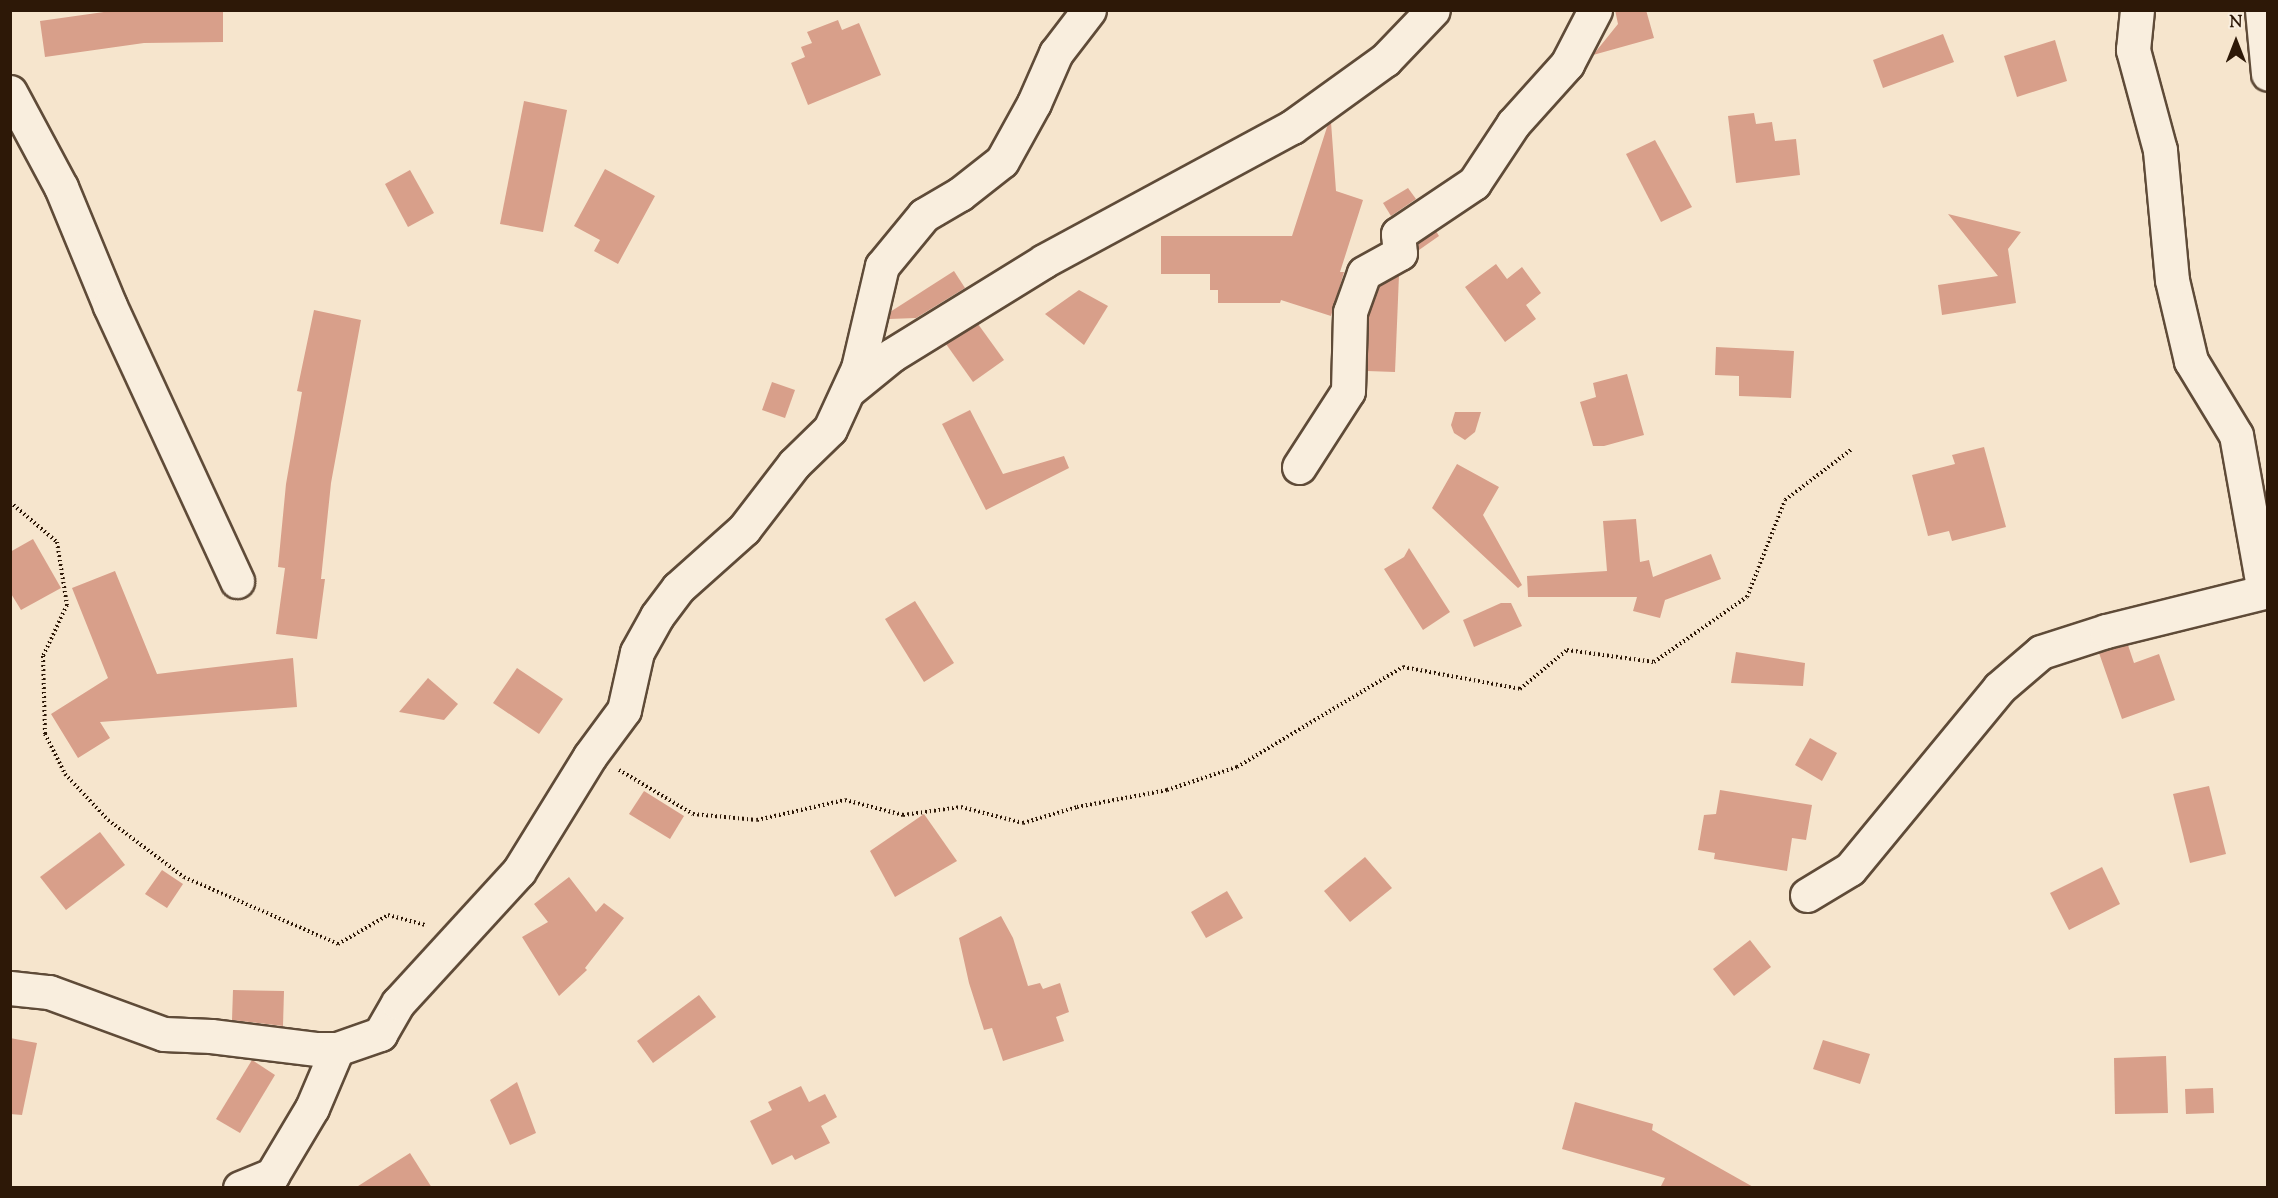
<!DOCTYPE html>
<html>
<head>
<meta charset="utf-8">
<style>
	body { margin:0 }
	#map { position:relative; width:2278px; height:1198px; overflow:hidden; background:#f6e5cd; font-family:"Sorts Mill Goudy",serif }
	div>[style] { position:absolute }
	.building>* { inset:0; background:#d89f8a }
	.path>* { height:4px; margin-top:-2px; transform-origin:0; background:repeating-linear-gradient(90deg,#2d1807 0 1.5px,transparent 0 4.5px) }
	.roads { filter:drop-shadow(2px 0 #5f4b38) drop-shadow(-2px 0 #5f4b38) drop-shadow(0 2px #5f4b38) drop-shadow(0 -2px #5f4b38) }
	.street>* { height:33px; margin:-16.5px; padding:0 16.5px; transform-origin:16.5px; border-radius:16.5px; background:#f9eede }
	span { translate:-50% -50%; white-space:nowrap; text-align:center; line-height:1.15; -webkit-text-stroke:4.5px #f9eede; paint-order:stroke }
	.frame { position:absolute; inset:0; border:12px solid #2d1807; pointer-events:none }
	.north { position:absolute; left:2206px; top:12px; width:60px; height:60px; -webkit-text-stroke:4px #f9eede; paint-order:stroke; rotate:0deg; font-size:16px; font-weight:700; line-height:24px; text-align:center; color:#2d1807 }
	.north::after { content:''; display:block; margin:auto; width:21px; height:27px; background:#2d1807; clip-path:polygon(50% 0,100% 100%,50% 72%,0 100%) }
</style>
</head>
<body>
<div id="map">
	<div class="building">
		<div style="clip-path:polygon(118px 10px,223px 10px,223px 42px,144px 43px,45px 57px,40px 21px)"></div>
		<div style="clip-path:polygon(1615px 10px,1646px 10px,1654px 38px,1593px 55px,1618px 24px)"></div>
		<div style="clip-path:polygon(838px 20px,842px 30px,859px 23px,881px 75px,808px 105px,791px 63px,805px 57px,801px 47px,812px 43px,807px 32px)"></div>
		<div style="clip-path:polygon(1943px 34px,1954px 62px,1883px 88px,1873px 60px)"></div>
		<div style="clip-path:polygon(2055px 40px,2067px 81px,2017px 97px,2004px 56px)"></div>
		<div style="clip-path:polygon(524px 101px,567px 110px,543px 232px,500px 224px)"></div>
		<div style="clip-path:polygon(1754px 113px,1756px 124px,1772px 122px,1775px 141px,1796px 139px,1800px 175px,1736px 183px,1728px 116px)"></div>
		<div style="clip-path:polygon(1331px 122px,1336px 191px,1363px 200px,1340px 272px,1344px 272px,1331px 316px,1281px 300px,1280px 303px,1218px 303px,1218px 290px,1210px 290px,1210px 274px,1161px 274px,1161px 236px,1292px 236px,1328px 124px)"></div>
		<div style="clip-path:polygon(1655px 140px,1692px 207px,1661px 222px,1626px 154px)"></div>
		<div style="clip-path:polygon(605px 169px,655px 196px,618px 264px,594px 251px,600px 240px,574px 226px)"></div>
		<div style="clip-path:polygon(410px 170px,434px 213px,408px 227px,385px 184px)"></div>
		<div style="clip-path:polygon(1408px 188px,1416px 199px,1391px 216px,1383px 203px)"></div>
		<div style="clip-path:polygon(1948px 214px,2021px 232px,2008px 249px,2016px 303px,1942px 315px,1938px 285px,1998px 276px)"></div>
		<div style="clip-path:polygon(1436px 231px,1439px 236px,1419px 250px,1418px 243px)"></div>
		<div style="clip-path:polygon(1496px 264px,1507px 279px,1522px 267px,1541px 293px,1526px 305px,1536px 319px,1505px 342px,1465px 287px)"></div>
		<div style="clip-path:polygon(954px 271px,965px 288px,916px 318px,889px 319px,890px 312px)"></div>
		<div style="clip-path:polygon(1399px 275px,1395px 372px,1367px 371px,1369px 315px,1379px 286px)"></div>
		<div style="clip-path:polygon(1079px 290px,1108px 306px,1084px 345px,1045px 314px)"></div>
		<div style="clip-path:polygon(314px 310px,361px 320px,331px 483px,321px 579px,325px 579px,317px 639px,276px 634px,285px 568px,278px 567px,286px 484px,302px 392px,297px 391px)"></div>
		<div style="clip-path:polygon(978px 324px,1004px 360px,973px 382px,946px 344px)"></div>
		<div style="clip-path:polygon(1716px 347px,1794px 351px,1791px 398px,1739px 396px,1739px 376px,1715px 375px)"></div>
		<div style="clip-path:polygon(1627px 374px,1644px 435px,1604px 446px,1593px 446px,1580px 402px,1596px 397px,1593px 383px)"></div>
		<div style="clip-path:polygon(772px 382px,795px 390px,785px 418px,762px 410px)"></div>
		<div style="clip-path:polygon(970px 410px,1003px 474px,1064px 456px,1069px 468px,986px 510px,942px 424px)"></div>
		<div style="clip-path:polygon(1455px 412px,1481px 412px,1475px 432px,1465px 440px,1454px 433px,1451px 425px)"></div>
		<div style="clip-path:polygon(1984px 447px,2006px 527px,1952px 541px,1949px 531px,1928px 536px,1912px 475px,1955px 464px,1952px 455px)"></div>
		<div style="clip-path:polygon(1457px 464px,1499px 487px,1483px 515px,1522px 585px,1518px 588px,1432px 508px)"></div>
		<div style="clip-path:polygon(1636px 519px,1640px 562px,1649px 560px,1653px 577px,1711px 554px,1721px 579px,1665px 600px,1660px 618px,1633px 611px,1637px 597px,1528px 597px,1527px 576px,1607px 571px,1603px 521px)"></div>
		<div style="clip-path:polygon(33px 539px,61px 588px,21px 610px,10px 592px,10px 552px)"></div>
		<div style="clip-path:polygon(1409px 548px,1450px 612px,1423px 630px,1384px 569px,1404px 557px)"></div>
		<div style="clip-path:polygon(115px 571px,157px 674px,293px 658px,297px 707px,100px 722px,110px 738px,78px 758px,51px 714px,108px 678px,72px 588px)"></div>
		<div style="clip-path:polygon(915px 601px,954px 663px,924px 682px,885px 619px)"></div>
		<div style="clip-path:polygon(1501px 603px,1511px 603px,1522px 626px,1474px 647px,1463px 620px)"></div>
		<div style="clip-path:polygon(2128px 645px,2134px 663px,2159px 654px,2175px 700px,2122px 719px,2099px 653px)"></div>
		<div style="clip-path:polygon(1736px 652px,1805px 663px,1803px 686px,1731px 683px)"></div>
		<div style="clip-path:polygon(517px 668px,563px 699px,539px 734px,493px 703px)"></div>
		<div style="clip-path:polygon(428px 678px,458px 704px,444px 720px,399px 712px)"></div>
		<div style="clip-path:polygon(1810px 738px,1837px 753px,1822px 781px,1795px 765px)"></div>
		<div style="clip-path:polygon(2209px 786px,2226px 854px,2190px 863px,2173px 794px)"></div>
		<div style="clip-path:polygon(1720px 790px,1812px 805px,1806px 840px,1792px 838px,1787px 871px,1714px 859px,1715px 853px,1698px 850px,1704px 815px,1716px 814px)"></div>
		<div style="clip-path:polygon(644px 791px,684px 816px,670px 839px,629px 814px)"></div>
		<div style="clip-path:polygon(924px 814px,957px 861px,895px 897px,870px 851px)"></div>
		<div style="clip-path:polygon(100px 832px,125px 865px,66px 910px,40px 877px)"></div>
		<div style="clip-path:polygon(1365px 857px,1392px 888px,1350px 922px,1324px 891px)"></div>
		<div style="clip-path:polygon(2102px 867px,2120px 904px,2069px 930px,2050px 893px)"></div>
		<div style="clip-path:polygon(162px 870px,183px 884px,167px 908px,145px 894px)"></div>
		<div style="clip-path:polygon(569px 877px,596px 912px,604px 903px,624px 918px,585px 968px,587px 970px,559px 996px,522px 937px,548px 922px,534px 904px)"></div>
		<div style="clip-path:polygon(1227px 891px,1243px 918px,1206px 938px,1191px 912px)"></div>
		<div style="clip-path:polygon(1001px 916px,1013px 938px,1028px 986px,1040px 983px,1043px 989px,1060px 983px,1069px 1012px,1056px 1017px,1064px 1041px,1003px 1061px,992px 1028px,984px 1030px,969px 983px,959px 938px)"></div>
		<div style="clip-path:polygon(1750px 940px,1771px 967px,1734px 996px,1713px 969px)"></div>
		<div style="clip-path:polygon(233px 990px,284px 991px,283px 1026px,232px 1020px)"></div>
		<div style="clip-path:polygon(699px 995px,716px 1017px,653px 1063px,637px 1041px)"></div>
		<div style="clip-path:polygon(10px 1038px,37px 1043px,22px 1115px,10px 1114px)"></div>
		<div style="clip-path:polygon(1823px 1040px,1870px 1054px,1860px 1084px,1813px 1069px)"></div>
		<div style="clip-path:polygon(2166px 1056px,2168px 1113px,2115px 1114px,2114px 1058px)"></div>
		<div style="clip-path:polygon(252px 1060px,275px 1075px,240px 1133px,216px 1119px)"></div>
		<div style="clip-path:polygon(517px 1082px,536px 1133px,510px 1145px,490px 1100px)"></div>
		<div style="clip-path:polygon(801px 1086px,809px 1102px,825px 1094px,837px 1117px,821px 1126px,830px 1143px,795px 1160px,792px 1155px,772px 1165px,750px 1121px,772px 1110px,768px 1102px)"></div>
		<div style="clip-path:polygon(2213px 1088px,2214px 1113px,2186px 1114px,2185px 1089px)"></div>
		<div style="clip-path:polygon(1575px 1102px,1653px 1124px,1652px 1130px,1755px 1188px,1660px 1188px,1665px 1178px,1562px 1149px)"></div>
		<div style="clip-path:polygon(410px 1153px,432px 1188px,355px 1188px)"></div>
	</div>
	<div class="path">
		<div style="left:10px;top:502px;width:62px;rotate:40.4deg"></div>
		<div style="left:57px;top:542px;width:64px;rotate:81deg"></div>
		<div style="left:67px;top:605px;width:56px;rotate:115.2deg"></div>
		<div style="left:43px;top:656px;width:78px;rotate:88.5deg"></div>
		<div style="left:45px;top:734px;width:45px;rotate:63.4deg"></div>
		<div style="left:65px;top:774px;width:63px;rotate:46.9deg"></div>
		<div style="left:108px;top:820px;width:95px;rotate:36.9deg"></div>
		<div style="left:184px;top:877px;width:168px;rotate:23.5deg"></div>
		<div style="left:338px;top:944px;width:58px;rotate:-30.1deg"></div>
		<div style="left:388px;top:915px;width:38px;rotate:15deg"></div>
		<div style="left:619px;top:770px;width:86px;rotate:30.7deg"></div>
		<div style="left:693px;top:814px;width:64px;rotate:5.4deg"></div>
		<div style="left:757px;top:820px;width:90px;rotate:-12.8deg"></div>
		<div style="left:845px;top:800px;width:60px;rotate:14.5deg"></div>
		<div style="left:903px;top:815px;width:59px;rotate:-7.9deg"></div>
		<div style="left:961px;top:807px;width:64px;rotate:14.5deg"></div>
		<div style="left:1023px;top:823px;width:56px;rotate:-16.5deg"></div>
		<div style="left:1077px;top:807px;width:92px;rotate:-10.7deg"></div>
		<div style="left:1167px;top:790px;width:74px;rotate:-18.2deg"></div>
		<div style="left:1237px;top:767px;width:194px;rotate:-31.1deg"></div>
		<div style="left:1403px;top:667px;width:119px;rotate:10.6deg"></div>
		<div style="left:1520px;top:689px;width:61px;rotate:-39.7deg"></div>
		<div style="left:1567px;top:650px;width:88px;rotate:7.9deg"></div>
		<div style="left:1654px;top:662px;width:113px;rotate:-35deg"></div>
		<div style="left:1747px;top:597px;width:104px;rotate:-68.6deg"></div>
		<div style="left:1785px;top:500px;width:84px;rotate:-37.3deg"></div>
	</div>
	<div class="roads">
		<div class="street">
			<div style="left:2262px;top:10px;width:64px;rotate:84.6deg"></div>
			<div style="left:10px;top:92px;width:108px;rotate:61.8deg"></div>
			<div style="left:61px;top:187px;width:129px;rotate:67.6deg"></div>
			<div style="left:110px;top:306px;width:303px;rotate:65.2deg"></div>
			<div style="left:849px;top:390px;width:55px;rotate:-39.1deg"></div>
			<div style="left:892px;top:355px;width:179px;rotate:-31.7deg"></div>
			<div style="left:1044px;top:261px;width:282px;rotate:-28.4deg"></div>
			<div style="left:1292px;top:127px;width:115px;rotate:-35.8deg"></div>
			<div style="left:1385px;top:60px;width:69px;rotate:-46.2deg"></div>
			<div style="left:1299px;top:467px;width:90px;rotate:-57.2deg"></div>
			<div style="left:1348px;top:391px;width:79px;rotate:-88.5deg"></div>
			<div style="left:1350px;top:312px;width:41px;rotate:-70.3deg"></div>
			<div style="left:1364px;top:273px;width:41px;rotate:-29.1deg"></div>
			<div style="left:1400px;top:253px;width:19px;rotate:-96deg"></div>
			<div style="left:1398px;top:234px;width:92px;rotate:-33.9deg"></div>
			<div style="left:1474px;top:183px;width:71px;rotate:-56.5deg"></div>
			<div style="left:1513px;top:124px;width:81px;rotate:-48deg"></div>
			<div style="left:1567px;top:64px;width:61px;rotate:-62.6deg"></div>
			<div style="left:1807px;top:895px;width:50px;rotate:-31.2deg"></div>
			<div style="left:1850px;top:869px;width:234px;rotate:-50.5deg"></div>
			<div style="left:1999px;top:688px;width:55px;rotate:-40.6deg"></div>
			<div style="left:2041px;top:652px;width:68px;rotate:-17.9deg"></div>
			<div style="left:2106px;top:631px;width:163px;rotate:-13.9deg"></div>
			<div style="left:2264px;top:592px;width:159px;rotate:-100.1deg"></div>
			<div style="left:2236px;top:435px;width:87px;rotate:-121.3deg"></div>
			<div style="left:2191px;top:361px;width:83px;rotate:-103.2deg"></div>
			<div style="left:2172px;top:280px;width:131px;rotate:-95.3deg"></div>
			<div style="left:2160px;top:150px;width:104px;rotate:-105.1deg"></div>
			<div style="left:2133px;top:50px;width:40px;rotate:-84.3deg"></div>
			<div style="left:10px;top:988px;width:39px;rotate:6deg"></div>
			<div style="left:49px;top:992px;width:122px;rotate:20.1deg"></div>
			<div style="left:164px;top:1034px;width:47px;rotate:2.4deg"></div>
			<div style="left:211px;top:1036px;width:107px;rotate:7deg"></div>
			<div style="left:317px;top:1049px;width:20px"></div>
			<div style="left:337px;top:1049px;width:46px;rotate:-19.2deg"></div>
			<div style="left:380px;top:1034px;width:36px;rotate:-60deg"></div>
			<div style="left:398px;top:1003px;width:179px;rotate:-47.5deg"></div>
			<div style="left:519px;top:871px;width:135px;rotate:-58.3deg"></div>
			<div style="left:590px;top:756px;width:57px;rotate:-53.5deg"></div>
			<div style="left:624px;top:710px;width:59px;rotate:-77.4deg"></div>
			<div style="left:637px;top:652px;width:41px;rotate:-60.9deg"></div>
			<div style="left:657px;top:616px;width:35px;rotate:-53deg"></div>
			<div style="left:678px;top:588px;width:89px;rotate:-41.8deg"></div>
			<div style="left:744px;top:529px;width:82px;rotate:-52.4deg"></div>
			<div style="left:794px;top:464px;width:50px;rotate:-44.2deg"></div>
			<div style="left:830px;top:429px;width:67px;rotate:-65.3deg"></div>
			<div style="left:858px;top:368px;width:105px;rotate:-76.8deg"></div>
			<div style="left:882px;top:266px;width:66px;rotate:-50.5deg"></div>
			<div style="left:924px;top:215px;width:42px;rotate:-30.3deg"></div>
			<div style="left:960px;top:194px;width:53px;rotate:-38.2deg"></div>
			<div style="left:1002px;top:161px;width:66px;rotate:-61.1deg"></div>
			<div style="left:1034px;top:103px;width:55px;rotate:-66.3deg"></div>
			<div style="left:1056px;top:53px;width:54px;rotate:-52.5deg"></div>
			<div style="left:240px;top:1188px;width:35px;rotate:-22deg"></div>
			<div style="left:272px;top:1175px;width:78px;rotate:-59.2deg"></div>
			<div style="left:312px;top:1108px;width:64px;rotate:-67deg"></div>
		</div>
	</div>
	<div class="frame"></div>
	<div class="north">N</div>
</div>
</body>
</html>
